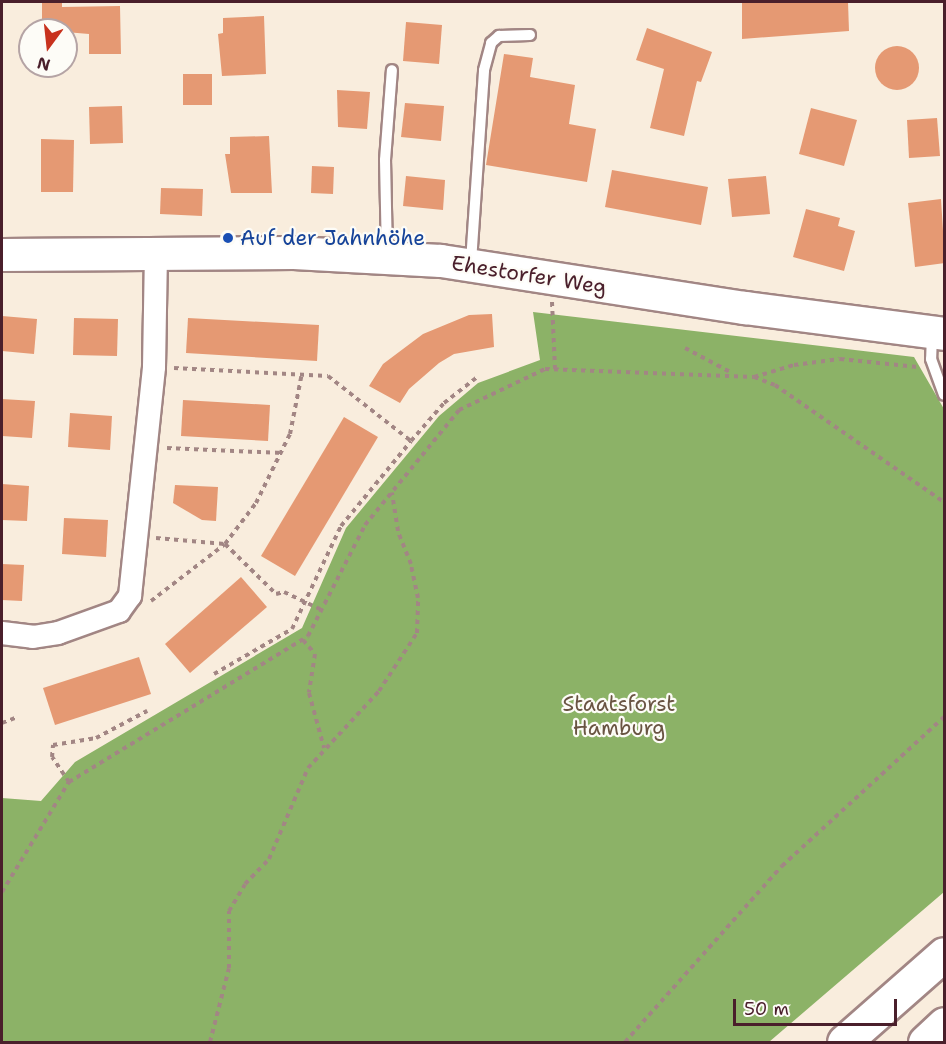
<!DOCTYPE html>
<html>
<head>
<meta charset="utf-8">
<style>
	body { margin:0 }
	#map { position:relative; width:946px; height:1044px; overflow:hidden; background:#f9eddd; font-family:"Shantell Sans",sans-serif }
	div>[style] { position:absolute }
	.forest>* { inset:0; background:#8cb267 }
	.building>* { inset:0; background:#e59973 }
	.round { border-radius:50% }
	.path>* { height:4px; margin-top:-2px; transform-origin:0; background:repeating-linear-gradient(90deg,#a28684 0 4.5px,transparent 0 9px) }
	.roads { filter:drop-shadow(2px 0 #a28684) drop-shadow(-2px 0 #a28684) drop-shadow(0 2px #a28684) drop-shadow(0 -2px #a28684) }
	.lane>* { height:10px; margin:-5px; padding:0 5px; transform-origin:5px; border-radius:5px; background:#fff }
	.street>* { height:22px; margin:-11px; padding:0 11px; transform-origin:11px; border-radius:11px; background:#fff }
	.secondary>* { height:32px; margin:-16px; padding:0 16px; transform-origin:16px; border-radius:16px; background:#fff }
	.highway>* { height:33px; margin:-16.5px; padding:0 16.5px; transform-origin:16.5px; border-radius:16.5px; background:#fff }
	.dots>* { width:16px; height:16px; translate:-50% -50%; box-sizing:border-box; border:3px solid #fdfcf7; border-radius:50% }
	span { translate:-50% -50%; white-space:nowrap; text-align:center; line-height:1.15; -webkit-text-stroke:4.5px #fdfcf7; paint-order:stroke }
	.transit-label { font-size:21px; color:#164399 }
	.left { translate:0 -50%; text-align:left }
	.street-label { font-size:21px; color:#4a1f2b }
	.park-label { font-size:21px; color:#695442 }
	.frame { position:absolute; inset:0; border:3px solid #4a1f2b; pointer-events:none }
	.north { position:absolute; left:18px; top:18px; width:60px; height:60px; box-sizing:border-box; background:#fdfcf7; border:2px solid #b5a4a5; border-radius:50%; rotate:195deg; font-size:16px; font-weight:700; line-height:24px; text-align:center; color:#4a1f2b }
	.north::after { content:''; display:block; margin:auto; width:21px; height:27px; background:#c8321e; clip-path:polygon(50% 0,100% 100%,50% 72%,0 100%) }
	.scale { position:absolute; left:733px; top:999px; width:164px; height:27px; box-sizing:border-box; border:3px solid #4a1f2b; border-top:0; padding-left:8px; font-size:18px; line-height:21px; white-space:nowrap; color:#4a1f2b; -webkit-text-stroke:4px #fdfcf7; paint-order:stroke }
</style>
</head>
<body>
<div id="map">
	<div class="forest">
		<div style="clip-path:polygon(533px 312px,914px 357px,944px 409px,944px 892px,769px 1042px,2px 1042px,2px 798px,41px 801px,75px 762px,302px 628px,346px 528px,439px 416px,478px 383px,540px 360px)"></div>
	</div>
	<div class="building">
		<div style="clip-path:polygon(42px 2px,62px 2px,62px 7px,120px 6px,121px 54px,89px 54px,89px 34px,42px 30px)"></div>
		<div style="clip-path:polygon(742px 2px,848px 2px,849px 31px,742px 39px)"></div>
		<div style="clip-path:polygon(264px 16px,266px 74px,222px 76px,218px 34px,223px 33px,223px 18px)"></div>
		<div style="clip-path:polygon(406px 22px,442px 25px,439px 64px,403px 61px)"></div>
		<div style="clip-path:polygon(647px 28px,712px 52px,701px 82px,697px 81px,684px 136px,650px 128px,664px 69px,636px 60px)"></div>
		<div class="round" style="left:875px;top:46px;width:44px;height:44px"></div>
		<div style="clip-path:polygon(504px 54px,533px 58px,530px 77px,575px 85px,569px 124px,596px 129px,587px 182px,486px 165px)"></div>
		<div style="clip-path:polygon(183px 74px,212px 74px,212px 105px,183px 105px)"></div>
		<div style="clip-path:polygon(337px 90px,370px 92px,367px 129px,338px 127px)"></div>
		<div style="clip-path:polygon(405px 103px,444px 106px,441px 141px,401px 137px)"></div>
		<div style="clip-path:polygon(122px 106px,123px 143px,90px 144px,89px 107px)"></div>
		<div style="clip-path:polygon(811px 108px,857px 120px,844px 166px,799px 154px)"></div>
		<div style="clip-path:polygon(937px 118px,940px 156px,909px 158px,907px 120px)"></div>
		<div style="clip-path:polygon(269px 136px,272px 193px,231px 193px,225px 154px,230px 154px,230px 137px)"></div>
		<div style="clip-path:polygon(41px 139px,74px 140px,73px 192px,41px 192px)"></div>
		<div style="clip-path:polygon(312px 166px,334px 167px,333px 194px,311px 193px)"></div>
		<div style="clip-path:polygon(612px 170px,708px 187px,701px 225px,605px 207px)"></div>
		<div style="clip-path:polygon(406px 176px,445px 180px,443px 210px,403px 206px)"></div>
		<div style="clip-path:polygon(766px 176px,770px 214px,732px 217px,728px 179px)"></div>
		<div style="clip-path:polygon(161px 188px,203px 189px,202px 216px,160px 214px)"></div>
		<div style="clip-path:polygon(941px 199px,945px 263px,915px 267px,908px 203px)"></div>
		<div style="clip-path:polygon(806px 209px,840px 218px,838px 226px,855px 231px,844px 271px,793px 257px)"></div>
		<div style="clip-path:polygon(492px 314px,494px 347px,454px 354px,439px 363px,409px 389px,400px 403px,369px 386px,383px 364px,423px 334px,469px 315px)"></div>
		<div style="clip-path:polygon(2px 316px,37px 319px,34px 354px,2px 351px)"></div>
		<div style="clip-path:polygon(74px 318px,118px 319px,117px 356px,73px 355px)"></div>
		<div style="clip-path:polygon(188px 318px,319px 325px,317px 361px,186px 353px)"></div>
		<div style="clip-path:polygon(2px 399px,35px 401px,32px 438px,2px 436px)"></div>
		<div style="clip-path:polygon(183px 400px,270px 405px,268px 441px,181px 436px)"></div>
		<div style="clip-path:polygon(70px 413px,112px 416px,110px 450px,68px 447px)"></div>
		<div style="clip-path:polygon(344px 417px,378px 437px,295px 576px,261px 556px)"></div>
		<div style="clip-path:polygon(2px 484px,29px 486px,27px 521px,2px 520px)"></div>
		<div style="clip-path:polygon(175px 485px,218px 487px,216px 521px,202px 520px,173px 503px)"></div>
		<div style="clip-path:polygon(64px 518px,108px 520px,106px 557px,62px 554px)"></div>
		<div style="clip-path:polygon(2px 564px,24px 565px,22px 601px,2px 600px)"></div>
		<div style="clip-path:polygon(241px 577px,267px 607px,190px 673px,165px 644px)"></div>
		<div style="clip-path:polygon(139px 657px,151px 694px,55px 725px,43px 688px)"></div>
	</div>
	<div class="path">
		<div style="left:552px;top:302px;width:67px;rotate:87.4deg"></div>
		<div style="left:685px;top:348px;width:53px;rotate:28deg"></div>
		<div style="left:174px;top:368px;width:154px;rotate:3deg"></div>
		<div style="left:328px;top:376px;width:105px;rotate:38.1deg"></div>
		<div style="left:411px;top:441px;width:50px;rotate:-49deg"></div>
		<div style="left:444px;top:403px;width:41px;rotate:-38deg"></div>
		<div style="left:754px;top:377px;width:42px;rotate:-16.7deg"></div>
		<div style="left:794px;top:365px;width:46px;rotate:-7.4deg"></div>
		<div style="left:840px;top:359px;width:78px;rotate:5.9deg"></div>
		<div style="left:167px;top:448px;width:116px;rotate:2.5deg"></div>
		<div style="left:156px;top:538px;width:69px;rotate:5deg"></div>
		<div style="left:225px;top:544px;width:71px;rotate:44.4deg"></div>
		<div style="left:276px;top:594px;width:8px;rotate:-14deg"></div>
		<div style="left:284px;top:592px;width:42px;rotate:25.3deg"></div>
		<div style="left:151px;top:601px;width:93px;rotate:-37.6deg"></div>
		<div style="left:225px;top:544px;width:51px;rotate:-52.9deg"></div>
		<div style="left:256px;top:503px;width:77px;rotate:-63.8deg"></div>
		<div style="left:290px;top:434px;width:62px;rotate:-78.9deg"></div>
		<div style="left:303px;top:640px;width:18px;rotate:49deg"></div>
		<div style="left:315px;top:654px;width:39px;rotate:99deg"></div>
		<div style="left:309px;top:693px;width:57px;rotate:74.7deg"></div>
		<div style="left:214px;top:674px;width:90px;rotate:-30deg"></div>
		<div style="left:292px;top:629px;width:114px;rotate:-64.6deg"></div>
		<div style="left:341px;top:526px;width:110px;rotate:-50.5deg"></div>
		<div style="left:2px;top:723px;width:17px;rotate:-21deg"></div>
		<div style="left:69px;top:782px;width:30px;rotate:-124deg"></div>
		<div style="left:52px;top:757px;width:12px;rotate:-85deg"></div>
		<div style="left:53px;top:745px;width:44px;rotate:-9.2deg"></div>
		<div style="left:96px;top:738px;width:58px;rotate:-27.9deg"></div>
		<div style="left:2px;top:892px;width:129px;rotate:-58.7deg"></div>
		<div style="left:69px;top:782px;width:280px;rotate:-31.4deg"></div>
		<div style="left:308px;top:636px;width:125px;rotate:-62.8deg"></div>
		<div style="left:365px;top:525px;width:149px;rotate:-50.7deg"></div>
		<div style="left:459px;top:410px;width:95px;rotate:-25.5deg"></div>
		<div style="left:545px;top:369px;width:209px;rotate:2.2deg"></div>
		<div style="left:754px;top:377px;width:22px;rotate:21deg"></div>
		<div style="left:775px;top:385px;width:206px;rotate:34.7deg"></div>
		<div style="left:210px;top:1042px;width:76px;rotate:-75.6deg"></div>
		<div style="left:229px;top:968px;width:57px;rotate:-90deg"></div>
		<div style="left:229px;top:911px;width:31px;rotate:-59deg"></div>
		<div style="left:245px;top:884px;width:35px;rotate:-46deg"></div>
		<div style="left:269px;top:859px;width:99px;rotate:-66.8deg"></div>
		<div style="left:308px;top:768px;width:105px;rotate:-47.3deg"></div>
		<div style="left:379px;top:691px;width:69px;rotate:-56.8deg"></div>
		<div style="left:417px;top:633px;width:35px;rotate:-88deg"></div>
		<div style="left:418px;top:598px;width:35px;rotate:-102deg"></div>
		<div style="left:411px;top:564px;width:35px;rotate:-112deg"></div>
		<div style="left:398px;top:531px;width:39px;rotate:-99deg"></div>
		<div style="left:625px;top:1042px;width:236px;rotate:-48.3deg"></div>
		<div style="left:782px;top:866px;width:220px;rotate:-42.6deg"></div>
	</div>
	<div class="roads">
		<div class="lane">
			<div style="left:387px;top:255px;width:95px;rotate:-91.2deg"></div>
			<div style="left:385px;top:160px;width:90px;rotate:-85.6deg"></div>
			<div style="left:471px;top:262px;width:192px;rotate:-86.1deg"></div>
			<div style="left:484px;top:70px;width:28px;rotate:-75deg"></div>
			<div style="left:491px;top:43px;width:11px;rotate:-41deg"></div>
			<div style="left:499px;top:36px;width:31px;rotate:-2deg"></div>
			<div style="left:932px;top:334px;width:25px;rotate:92deg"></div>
			<div style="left:931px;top:359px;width:38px;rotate:70deg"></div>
		</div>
		<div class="street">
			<div style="left:2px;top:633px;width:31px;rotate:7deg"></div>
			<div style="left:33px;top:637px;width:25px;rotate:-9deg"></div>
			<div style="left:58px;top:633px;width:65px;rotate:-19.8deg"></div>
			<div style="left:119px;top:611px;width:19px;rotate:-54deg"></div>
			<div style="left:130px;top:596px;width:230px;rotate:-84deg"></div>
			<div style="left:154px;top:367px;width:112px;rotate:-89deg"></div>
		</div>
		<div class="secondary">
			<div style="left:2px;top:255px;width:292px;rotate:-0.4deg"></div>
			<div style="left:294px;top:253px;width:147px;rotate:3.1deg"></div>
			<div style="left:441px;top:261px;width:308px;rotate:8.8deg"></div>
			<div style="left:745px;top:308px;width:201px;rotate:7.4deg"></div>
		</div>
		<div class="highway">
			<div style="left:844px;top:1042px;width:133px;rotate:-41.3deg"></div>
			<div style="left:925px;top:1042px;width:26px;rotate:-43deg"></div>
		</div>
	</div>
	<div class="dots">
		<div style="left:228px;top:238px;background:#1a4fb4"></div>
	</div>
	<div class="transit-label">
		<span class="left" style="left:240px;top:238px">Auf der Jahnhöhe</span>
	</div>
	<div class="street-label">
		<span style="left:529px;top:275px;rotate:9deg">Ehestorfer Weg</span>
	</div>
	<div class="park-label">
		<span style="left:619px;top:716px">Staatsforst<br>Hamburg</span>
	</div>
	<div class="frame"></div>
	<div class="north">N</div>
	<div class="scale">50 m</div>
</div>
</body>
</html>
